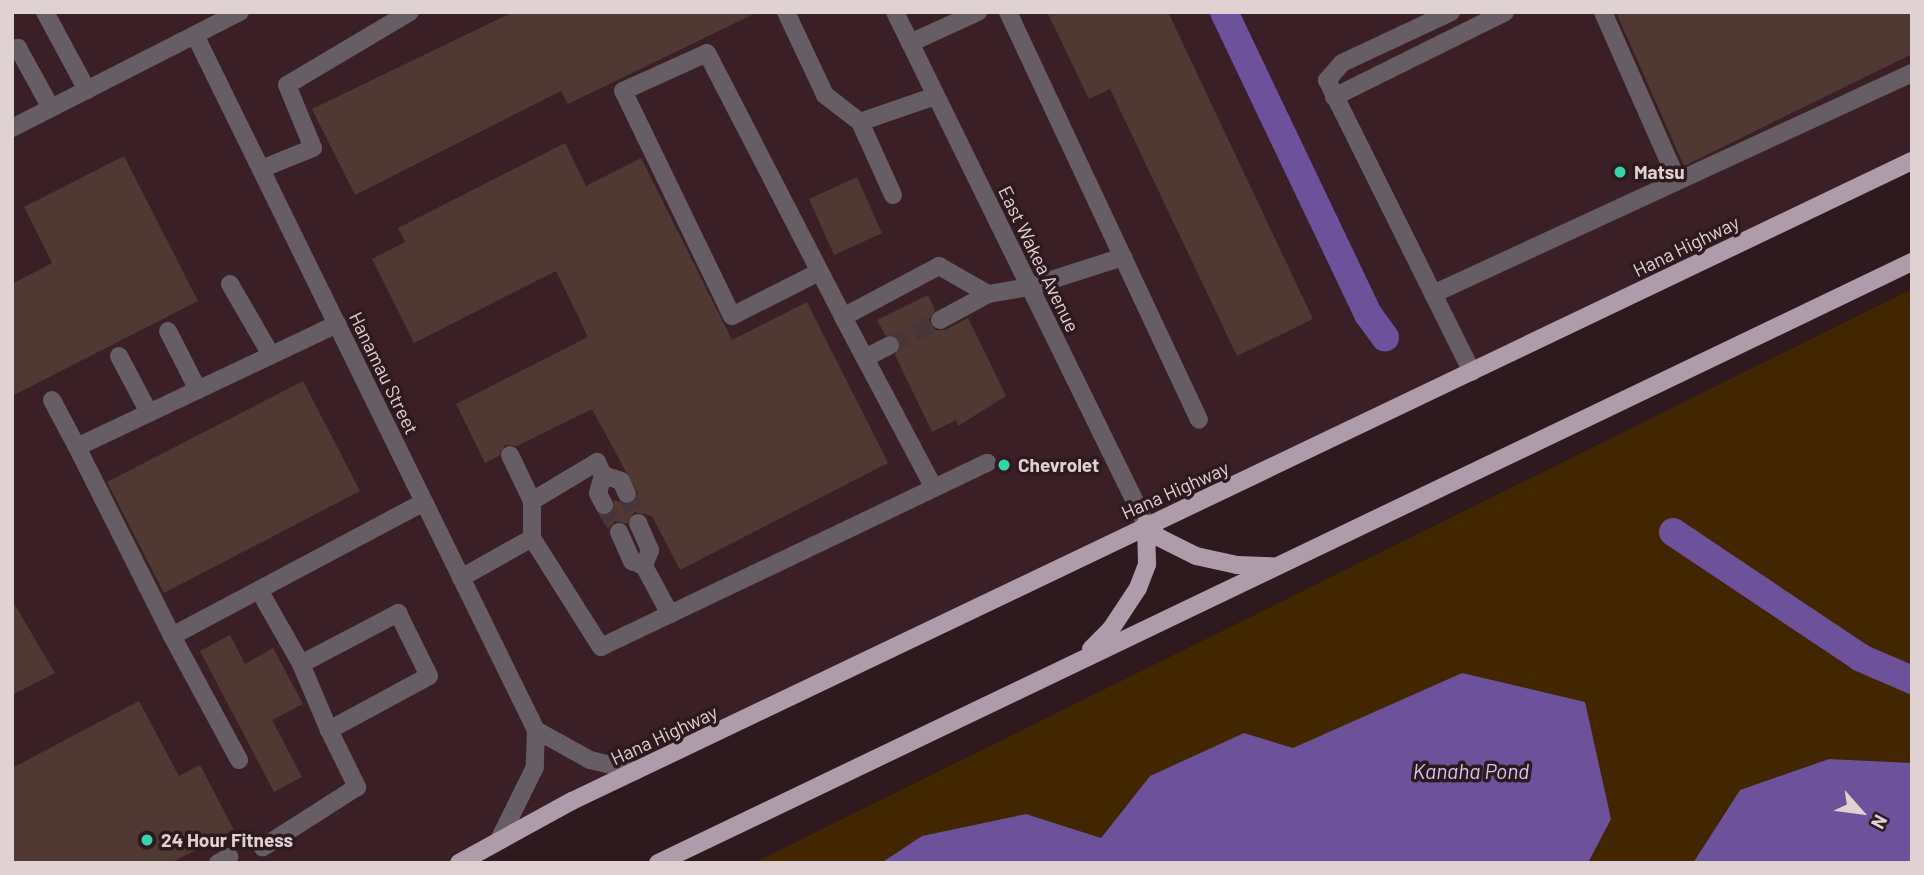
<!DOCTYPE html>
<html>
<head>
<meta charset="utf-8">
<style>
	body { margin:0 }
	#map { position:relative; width:1924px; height:875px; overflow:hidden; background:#2e191e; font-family:Barlow,sans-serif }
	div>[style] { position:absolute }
	.built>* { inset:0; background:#3b1f26 }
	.green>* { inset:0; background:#412600 }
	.water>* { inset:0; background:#6d519b }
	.canal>* { height:28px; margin:-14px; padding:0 14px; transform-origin:14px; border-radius:14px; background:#6d519b }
	.building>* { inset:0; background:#4f3932 }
	.minor-tunnel>* { height:18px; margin-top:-9px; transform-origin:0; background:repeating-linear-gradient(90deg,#493539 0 18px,transparent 0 27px) }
	.minor>* { height:18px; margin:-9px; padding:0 9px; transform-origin:9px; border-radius:9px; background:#675e65 }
	.major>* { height:18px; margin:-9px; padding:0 9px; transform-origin:9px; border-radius:9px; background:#af9cab }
	.dots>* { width:19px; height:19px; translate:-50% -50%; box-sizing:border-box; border:4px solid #2e191e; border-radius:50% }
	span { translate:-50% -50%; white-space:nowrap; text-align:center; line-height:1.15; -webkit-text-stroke:7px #2e191e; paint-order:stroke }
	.poi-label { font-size:19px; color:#e0d1d3; font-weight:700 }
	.left { translate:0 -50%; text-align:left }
	.street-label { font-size:19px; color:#e0d1d3 }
	.water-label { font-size:21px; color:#d3c6f0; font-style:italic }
	.frame { position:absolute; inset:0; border:14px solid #e0d1d3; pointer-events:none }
	.north { position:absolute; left:1826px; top:777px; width:70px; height:70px; -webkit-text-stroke:5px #2e191e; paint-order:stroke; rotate:118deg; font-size:19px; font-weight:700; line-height:28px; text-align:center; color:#e0d1d3 }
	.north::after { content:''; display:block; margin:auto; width:24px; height:32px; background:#e0d1d3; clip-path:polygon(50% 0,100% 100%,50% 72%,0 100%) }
</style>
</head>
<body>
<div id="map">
	<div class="built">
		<div style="clip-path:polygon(12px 12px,1912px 12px,1912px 167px,459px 863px,12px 863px)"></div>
	</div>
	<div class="green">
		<div style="clip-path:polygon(1912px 289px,1912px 763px,1829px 759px,1740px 790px,1693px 863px,1588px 863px,1611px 819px,1462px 673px,1293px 749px,1244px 733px,1150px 776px,1101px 838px,1026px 814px,922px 836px,881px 863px,754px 863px)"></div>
	</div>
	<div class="water">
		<div style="clip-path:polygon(1462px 673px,1585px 702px,1611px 819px,1588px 863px,881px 863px,922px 836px,1026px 814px,1101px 838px,1150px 776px,1244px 733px,1293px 748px)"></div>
		<div style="clip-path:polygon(1829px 759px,1912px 763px,1912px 863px,1693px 863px,1740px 790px)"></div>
	</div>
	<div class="canal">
		<div style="left:1224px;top:12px;width:335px;rotate:64.5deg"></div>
		<div style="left:1368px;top:314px;width:29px;rotate:54deg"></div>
		<div style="left:1673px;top:532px;width:226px;rotate:33.8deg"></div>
		<div style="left:1861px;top:658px;width:56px;rotate:23.3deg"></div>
	</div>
	<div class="building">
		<div style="clip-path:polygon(513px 12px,758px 12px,568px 104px,561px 91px,355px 195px,312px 109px)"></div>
		<div style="clip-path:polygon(1047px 12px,1168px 12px,1313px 319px,1237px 356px,1110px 89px,1089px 99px)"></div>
		<div style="clip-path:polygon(1616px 12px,1912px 12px,1912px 54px,1684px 166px)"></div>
		<div style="clip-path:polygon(565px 143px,586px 186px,641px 158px,732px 340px,807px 302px,888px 463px,680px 570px,652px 516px,634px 512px,627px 524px,615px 521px,608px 529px,602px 516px,613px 512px,614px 500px,631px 505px,638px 494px,592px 409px,517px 446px,505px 445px,499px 456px,485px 463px,456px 404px,588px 337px,556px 271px,414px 343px,372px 259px,405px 242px,398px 228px)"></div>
		<div style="clip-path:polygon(124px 156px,198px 301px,12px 396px,12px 284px,52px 263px,24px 207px)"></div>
		<div style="clip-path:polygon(857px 177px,882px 233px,834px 255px,809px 199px)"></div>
		<div style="clip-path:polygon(928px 295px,935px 310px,929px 320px,935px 330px,945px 330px,968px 318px,1006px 396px,958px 426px,956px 420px,932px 432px,895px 355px,900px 340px,885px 335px,877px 320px)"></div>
		<div style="clip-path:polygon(303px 381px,360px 491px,164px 593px,107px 482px)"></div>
		<div style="clip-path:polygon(12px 600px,55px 673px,12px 695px)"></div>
		<div style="clip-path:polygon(230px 635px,245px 664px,273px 648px,303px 704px,272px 720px,302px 777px,274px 792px,200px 651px)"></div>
		<div style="clip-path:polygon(139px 701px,179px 776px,200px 765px,234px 830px,171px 863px,12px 863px,12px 768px)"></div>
	</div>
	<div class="minor-tunnel">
		<div style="left:890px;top:345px;width:56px;rotate:-26.6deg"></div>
		<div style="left:627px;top:494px;width:31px;rotate:69deg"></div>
		<div style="left:604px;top:505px;width:31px;rotate:61deg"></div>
	</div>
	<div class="minor">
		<div style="left:45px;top:12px;width:89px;rotate:61.7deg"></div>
		<div style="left:786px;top:12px;width:92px;rotate:64.8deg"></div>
		<div style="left:825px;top:95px;width:44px;rotate:37.6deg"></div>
		<div style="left:895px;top:12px;width:570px;rotate:63.88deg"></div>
		<div style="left:1008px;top:12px;width:450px;rotate:64.9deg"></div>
		<div style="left:1451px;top:12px;width:120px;rotate:154.9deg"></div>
		<div style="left:1342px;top:63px;width:23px;rotate:131deg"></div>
		<div style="left:1327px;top:80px;width:326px;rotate:63.6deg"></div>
		<div style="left:1603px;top:12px;width:184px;rotate:66.2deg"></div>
		<div style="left:195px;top:35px;width:774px;rotate:63.87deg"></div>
		<div style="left:536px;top:730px;width:37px;rotate:92deg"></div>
		<div style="left:535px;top:767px;width:81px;rotate:116.3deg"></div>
		<div style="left:910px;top:43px;width:75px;rotate:-24.5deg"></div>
		<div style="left:12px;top:51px;width:7px;rotate:-27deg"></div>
		<div style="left:18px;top:48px;width:68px;rotate:61.2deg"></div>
		<div style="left:1334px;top:97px;width:191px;rotate:-26.4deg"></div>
		<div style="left:12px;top:128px;width:256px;rotate:-27deg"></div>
		<div style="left:261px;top:169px;width:56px;rotate:-22deg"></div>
		<div style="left:313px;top:148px;width:68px;rotate:-112.4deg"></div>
		<div style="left:287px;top:85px;width:143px;rotate:-30.7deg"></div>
		<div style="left:893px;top:195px;width:80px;rotate:-114.3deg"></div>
		<div style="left:860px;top:122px;width:79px;rotate:-19.1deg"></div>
		<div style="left:819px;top:272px;width:97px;rotate:153.2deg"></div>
		<div style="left:732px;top:316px;width:250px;rotate:-115.8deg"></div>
		<div style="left:623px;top:91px;width:92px;rotate:-24.3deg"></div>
		<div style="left:707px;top:53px;width:297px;rotate:62.7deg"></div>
		<div style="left:230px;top:284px;width:82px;rotate:60deg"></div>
		<div style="left:1433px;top:294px;width:528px;rotate:-24.77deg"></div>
		<div style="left:940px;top:320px;width:55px;rotate:-28.4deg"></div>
		<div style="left:168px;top:331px;width:66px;rotate:63deg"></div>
		<div style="left:119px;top:356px;width:64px;rotate:62.2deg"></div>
		<div style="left:865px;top:358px;width:28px;rotate:-27deg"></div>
		<div style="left:52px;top:400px;width:53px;rotate:62deg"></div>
		<div style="left:77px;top:447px;width:288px;rotate:-25.3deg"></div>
		<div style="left:77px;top:447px;width:212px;rotate:63.3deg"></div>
		<div style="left:172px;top:636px;width:285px;rotate:-28deg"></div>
		<div style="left:510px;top:455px;width:51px;rotate:64.4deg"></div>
		<div style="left:934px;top:488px;width:194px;rotate:-118deg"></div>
		<div style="left:843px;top:317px;width:109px;rotate:-28deg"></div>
		<div style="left:939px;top:266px;width:56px;rotate:29.7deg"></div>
		<div style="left:988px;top:294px;width:42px;rotate:-9.7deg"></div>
		<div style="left:1029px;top:287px;width:99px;rotate:-17.7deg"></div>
		<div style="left:604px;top:505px;width:13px;rotate:-117deg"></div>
		<div style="left:598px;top:493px;width:19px;rotate:-74deg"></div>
		<div style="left:603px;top:475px;width:19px;rotate:18deg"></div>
		<div style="left:621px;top:481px;width:14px;rotate:65deg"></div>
		<div style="left:638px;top:523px;width:30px;rotate:66deg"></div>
		<div style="left:650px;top:550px;width:17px;rotate:111deg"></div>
		<div style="left:644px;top:566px;width:55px;rotate:61.6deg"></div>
		<div style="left:619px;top:532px;width:32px;rotate:66deg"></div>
		<div style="left:632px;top:561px;width:13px;rotate:23deg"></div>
		<div style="left:532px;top:538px;width:37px;rotate:-90deg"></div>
		<div style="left:532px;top:501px;width:76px;rotate:-31deg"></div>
		<div style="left:597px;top:462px;width:14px;rotate:65deg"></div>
		<div style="left:461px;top:578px;width:81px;rotate:-29.4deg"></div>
		<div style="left:532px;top:538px;width:129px;rotate:57.7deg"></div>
		<div style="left:601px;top:647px;width:428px;rotate:-25.5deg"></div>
		<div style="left:259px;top:590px;width:85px;rotate:60.4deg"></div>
		<div style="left:301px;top:664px;width:110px;rotate:-27.7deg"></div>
		<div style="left:398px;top:613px;width:70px;rotate:63.8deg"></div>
		<div style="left:429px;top:676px;width:114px;rotate:151.6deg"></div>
		<div style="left:329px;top:730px;width:64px;rotate:63.8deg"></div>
		<div style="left:357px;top:787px;width:112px;rotate:147.4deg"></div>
		<div style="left:172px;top:636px;width:141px;rotate:61.6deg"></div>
		<div style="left:301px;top:664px;width:72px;rotate:67deg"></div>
		<div style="left:536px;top:730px;width:62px;rotate:29.1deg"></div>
		<div style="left:590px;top:760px;width:47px;rotate:13.4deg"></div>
		<div style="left:218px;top:863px;width:13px;rotate:-29deg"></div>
	</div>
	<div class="major">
		<div style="left:1146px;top:524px;width:18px;rotate:47deg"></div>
		<div style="left:1158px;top:537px;width:42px;rotate:26.6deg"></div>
		<div style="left:1196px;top:556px;width:42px;rotate:12.4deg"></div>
		<div style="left:1237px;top:565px;width:35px;rotate:2deg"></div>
		<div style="left:1091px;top:649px;width:28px;rotate:-45deg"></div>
		<div style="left:1111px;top:629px;width:49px;rotate:-56.6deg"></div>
		<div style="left:1138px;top:588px;width:26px;rotate:-69deg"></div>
		<div style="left:1147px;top:564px;width:40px;rotate:-91.4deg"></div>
		<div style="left:459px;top:863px;width:129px;rotate:-28.8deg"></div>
		<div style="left:572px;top:801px;width:1485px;rotate:-25.53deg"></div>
		<div style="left:658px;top:863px;width:1391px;rotate:-25.61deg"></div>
	</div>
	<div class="dots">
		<div style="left:1620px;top:172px;background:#33d4a8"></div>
		<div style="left:1004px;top:465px;background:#33d4a8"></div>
		<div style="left:147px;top:840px;background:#33d4a8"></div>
	</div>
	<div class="poi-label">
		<span class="left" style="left:1634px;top:172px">Matsu</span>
		<span class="left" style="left:1018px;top:465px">Chevrolet</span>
		<span class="left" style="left:161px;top:840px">24 Hour Fitness</span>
	</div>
	<div class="street-label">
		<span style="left:1686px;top:246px;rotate:-26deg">Hana Highway</span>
		<span style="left:1039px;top:259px;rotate:64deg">East Wakea Avenue</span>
		<span style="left:384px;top:373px;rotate:64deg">Hanamau Street</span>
		<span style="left:1175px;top:490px;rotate:-24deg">Hana Highway</span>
		<span style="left:664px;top:735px;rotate:-25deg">Hana Highway</span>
	</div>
	<div class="water-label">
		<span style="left:1471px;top:771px">Kanaha Pond</span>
	</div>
	<div class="frame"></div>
	<div class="north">N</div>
</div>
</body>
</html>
